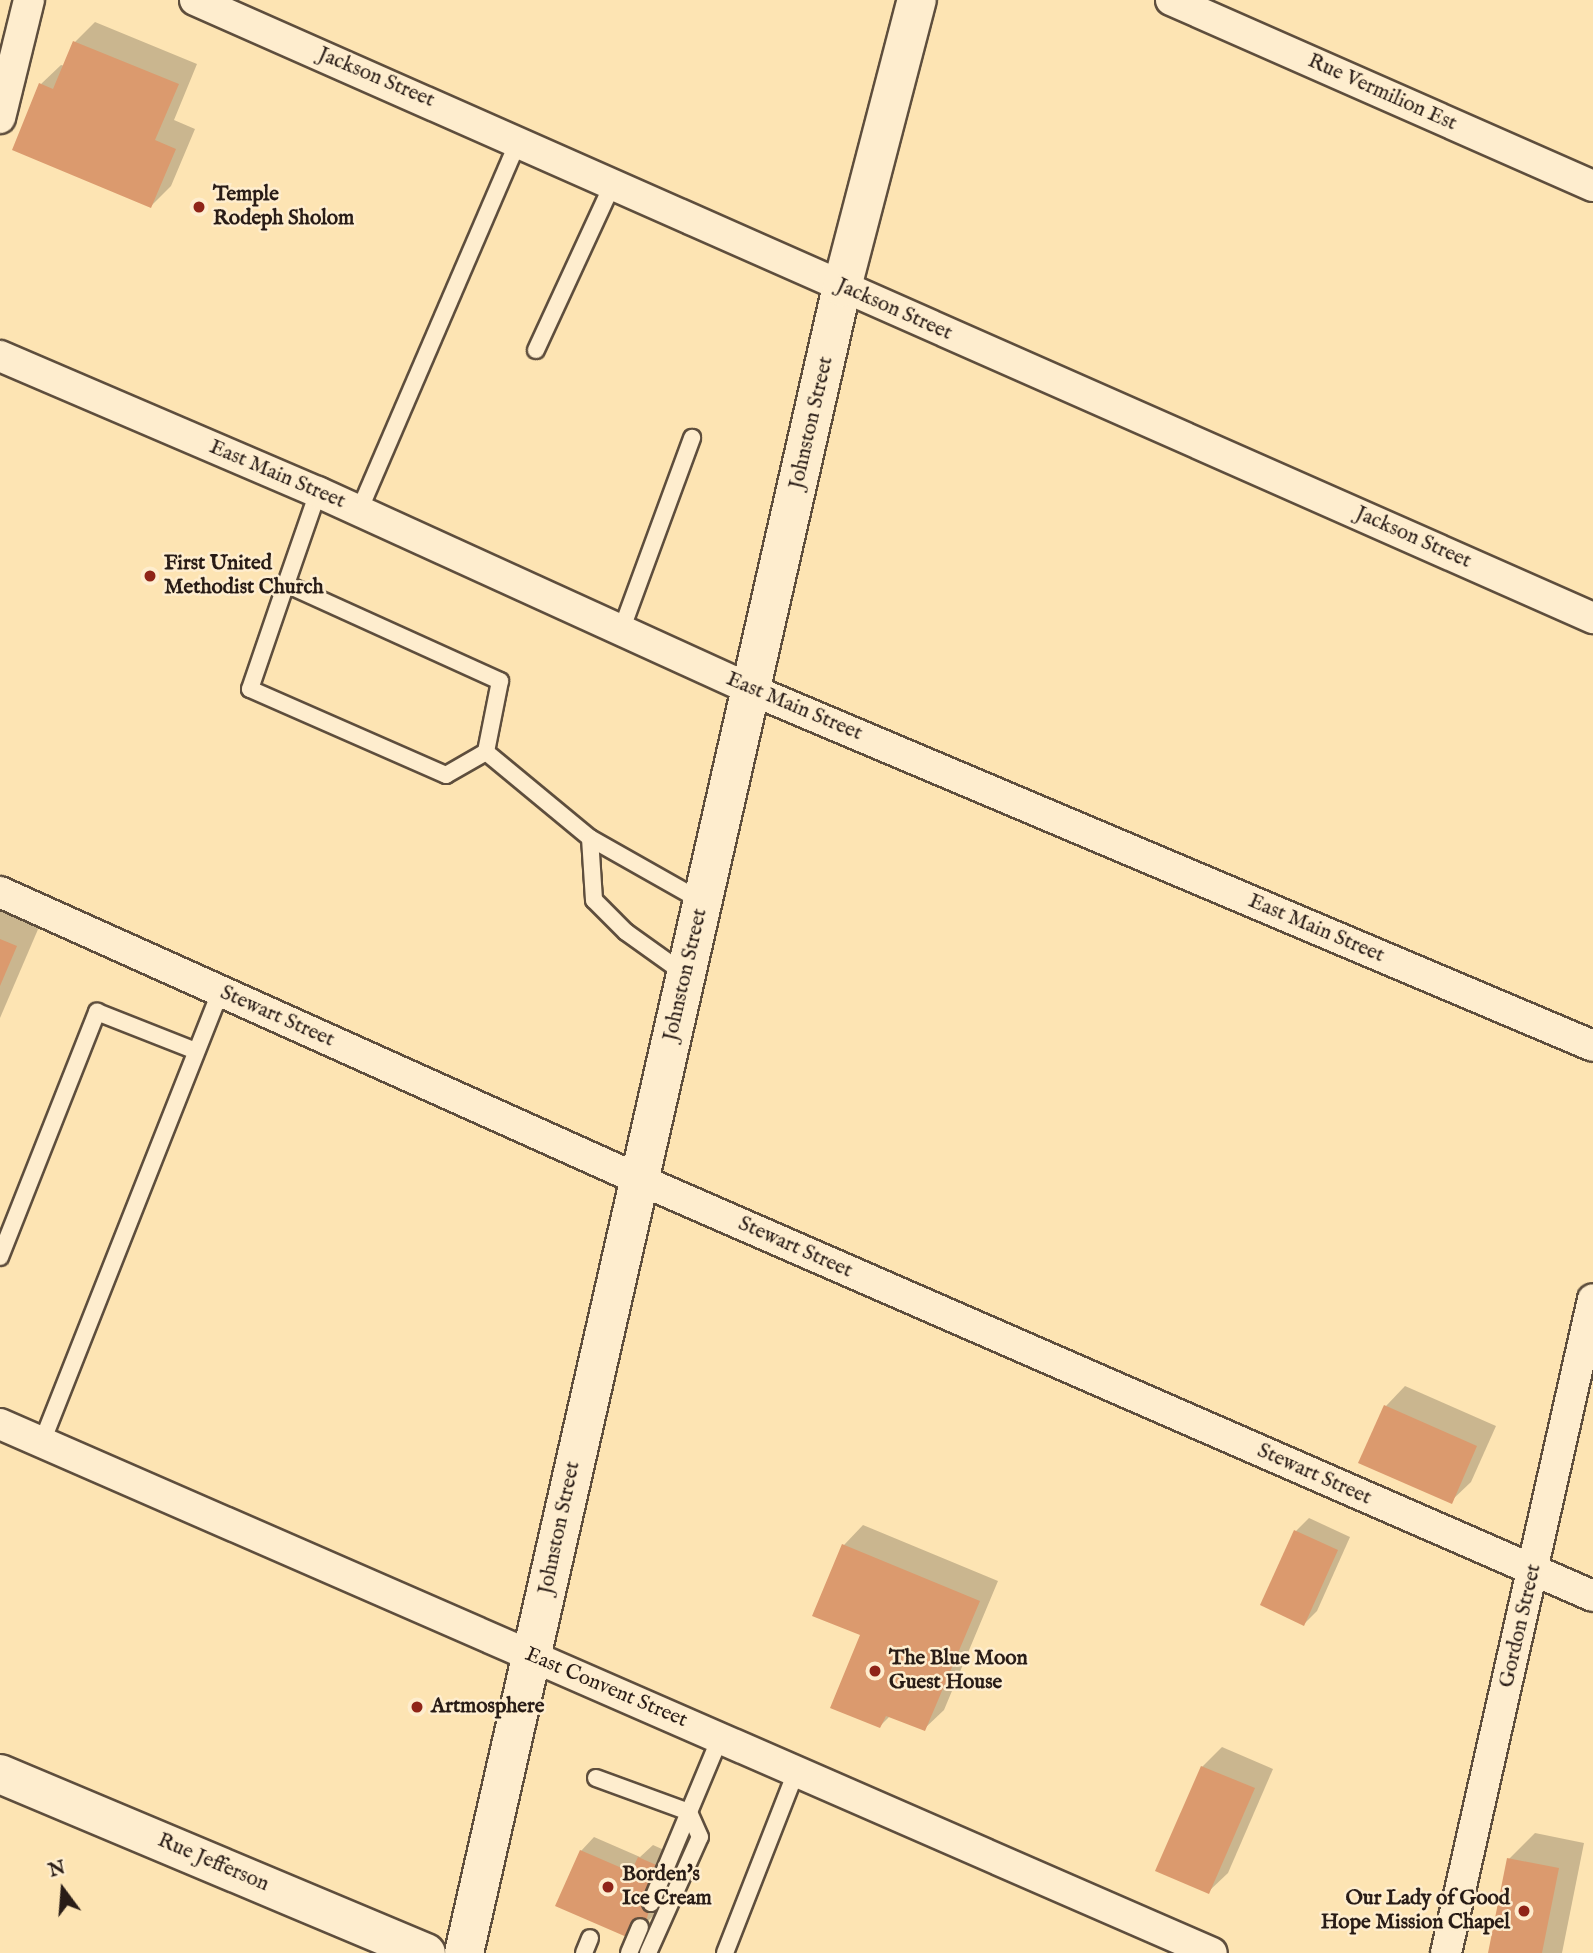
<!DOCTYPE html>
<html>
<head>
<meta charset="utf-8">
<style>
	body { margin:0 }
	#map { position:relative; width:1593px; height:1953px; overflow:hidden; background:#fde4b3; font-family:"IM FELL English",serif }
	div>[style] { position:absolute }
	.shadow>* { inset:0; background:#0003 }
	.building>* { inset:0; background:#db9a6e }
	.roads { filter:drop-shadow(2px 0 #5e4e3d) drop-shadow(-2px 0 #5e4e3d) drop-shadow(0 2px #5e4e3d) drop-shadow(0 -2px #5e4e3d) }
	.lane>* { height:16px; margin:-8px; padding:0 8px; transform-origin:8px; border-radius:8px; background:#feedce }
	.street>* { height:30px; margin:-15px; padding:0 15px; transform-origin:15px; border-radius:15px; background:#feedce }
	.secondary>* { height:38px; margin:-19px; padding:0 19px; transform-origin:19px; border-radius:19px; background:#feedce }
	.dots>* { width:19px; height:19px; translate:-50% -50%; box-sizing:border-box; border:4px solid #feedce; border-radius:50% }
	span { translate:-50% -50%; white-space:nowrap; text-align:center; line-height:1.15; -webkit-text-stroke:5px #feedce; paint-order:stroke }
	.street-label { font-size:21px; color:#291c16 }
	.poi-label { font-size:21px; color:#291c16; font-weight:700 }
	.left { translate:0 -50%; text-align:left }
	.right { translate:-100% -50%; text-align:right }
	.north { position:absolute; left:28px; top:1855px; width:70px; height:70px; -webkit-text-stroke:5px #feedce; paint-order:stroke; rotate:344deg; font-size:19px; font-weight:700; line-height:28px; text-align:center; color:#291c16 }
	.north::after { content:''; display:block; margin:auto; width:24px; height:32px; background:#291c16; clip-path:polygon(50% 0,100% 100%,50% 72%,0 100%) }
</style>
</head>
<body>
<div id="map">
	<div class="shadow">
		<div style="clip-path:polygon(95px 22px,197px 64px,174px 120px,195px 129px,171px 186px,151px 206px,41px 84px,61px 65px,65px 66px,75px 42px)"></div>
		<div style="clip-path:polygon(0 903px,42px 920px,0 1018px)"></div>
		<div style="clip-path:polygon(1405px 1386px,1496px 1426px,1471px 1482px,1451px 1501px,1386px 1406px)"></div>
		<div style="clip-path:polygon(1309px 1518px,1350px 1537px,1317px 1611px,1304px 1624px,1296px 1531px)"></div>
		<div style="clip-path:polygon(863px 1525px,998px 1581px,944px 1710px,924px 1729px,890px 1716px,880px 1726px,844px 1545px)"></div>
		<div style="clip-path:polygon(1222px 1747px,1273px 1769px,1228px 1873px,1208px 1892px,1202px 1767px)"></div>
		<div style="clip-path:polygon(1535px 1833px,1584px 1843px,1562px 1953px,1490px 1953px,1509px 1859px)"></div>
		<div style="clip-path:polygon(594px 1837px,640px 1857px,653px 1845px,673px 1854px,657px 1889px,665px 1892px,656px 1913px,643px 1926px,581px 1851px)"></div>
	</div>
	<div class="building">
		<div style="clip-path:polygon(73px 41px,179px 84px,155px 140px,176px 149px,151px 208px,12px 150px,39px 83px,53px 89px)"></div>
		<div style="clip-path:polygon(0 939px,17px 946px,0 986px)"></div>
		<div style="clip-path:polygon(1384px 1405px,1477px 1446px,1452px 1504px,1358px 1463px)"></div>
		<div style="clip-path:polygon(1294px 1530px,1338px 1550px,1304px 1626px,1260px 1605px)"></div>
		<div style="clip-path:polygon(842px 1544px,980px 1601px,925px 1731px,886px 1716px,880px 1728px,830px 1708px,860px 1635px,812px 1616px)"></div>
		<div style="clip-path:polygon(1201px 1766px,1255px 1788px,1209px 1894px,1155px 1871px)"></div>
		<div style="clip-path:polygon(580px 1850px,631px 1872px,638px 1857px,661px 1867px,644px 1929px,629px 1938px,555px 1906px)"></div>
		<div style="clip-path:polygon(1507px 1858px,1559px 1868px,1542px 1953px,1488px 1953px)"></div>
	</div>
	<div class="roads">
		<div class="lane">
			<div style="left:536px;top:350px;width:184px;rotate:-65.2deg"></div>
			<div style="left:359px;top:511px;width:404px;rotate:-66.7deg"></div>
			<div style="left:286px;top:584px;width:235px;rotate:24.4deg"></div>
			<div style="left:500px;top:681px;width:72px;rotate:101.2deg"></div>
			<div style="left:486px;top:752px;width:46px;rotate:150.1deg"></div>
			<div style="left:446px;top:775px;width:214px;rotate:-156.3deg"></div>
			<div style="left:250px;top:689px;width:111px;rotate:-71.1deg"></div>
			<div style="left:286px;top:584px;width:97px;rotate:-70.8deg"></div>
			<div style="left:621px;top:631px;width:206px;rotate:-69.8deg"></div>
			<div style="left:486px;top:752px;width:135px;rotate:39.6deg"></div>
			<div style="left:590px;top:838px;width:130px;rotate:29.5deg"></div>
			<div style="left:590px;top:838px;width:62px;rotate:86.3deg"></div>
			<div style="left:594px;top:900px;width:45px;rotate:45deg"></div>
			<div style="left:626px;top:932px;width:74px;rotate:35.6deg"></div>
			<div style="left:0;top:1257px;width:264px;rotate:-68.4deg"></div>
			<div style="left:97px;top:1012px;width:106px;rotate:21.5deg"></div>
			<div style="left:42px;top:1442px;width:484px;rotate:-68.4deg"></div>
			<div style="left:596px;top:1778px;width:99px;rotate:20.1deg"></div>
			<div style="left:689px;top:1812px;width:80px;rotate:-67.3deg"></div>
			<div style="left:651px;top:1903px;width:99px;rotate:-67.3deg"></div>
			<div style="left:584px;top:1953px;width:16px;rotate:-68deg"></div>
			<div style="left:629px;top:1953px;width:28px;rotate:-67deg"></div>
			<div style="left:648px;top:1953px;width:127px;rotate:-65.9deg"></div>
			<div style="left:700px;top:1837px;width:27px;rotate:-114deg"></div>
			<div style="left:725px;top:1953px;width:194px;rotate:-68.6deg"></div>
		</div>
		<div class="street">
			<div style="left:195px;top:0;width:1529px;rotate:23.85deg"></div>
			<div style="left:1171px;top:0;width:461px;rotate:23.8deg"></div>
			<div style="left:0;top:118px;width:122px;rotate:-76.2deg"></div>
			<div style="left:0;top:356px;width:346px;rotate:23.2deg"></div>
			<div style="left:318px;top:492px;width:477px;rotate:24.5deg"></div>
			<div style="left:752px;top:690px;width:913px;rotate:22.94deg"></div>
			<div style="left:0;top:892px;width:700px;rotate:24.22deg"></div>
			<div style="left:638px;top:1179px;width:1042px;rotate:23.59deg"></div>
			<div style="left:0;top:1424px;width:1322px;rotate:23.58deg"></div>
			<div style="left:1446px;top:1953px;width:670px;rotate:-77.33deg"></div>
		</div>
		<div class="secondary">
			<div style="left:0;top:1774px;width:462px;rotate:22.8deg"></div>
			<div style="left:464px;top:1953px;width:1708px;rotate:-77.22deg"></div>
			<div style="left:842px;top:287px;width:297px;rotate:-75.4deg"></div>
		</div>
	</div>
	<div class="dots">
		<div style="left:199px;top:207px;background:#8f2418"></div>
		<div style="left:150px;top:576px;background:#8f2418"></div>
		<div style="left:875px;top:1671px;background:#8f2418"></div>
		<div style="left:417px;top:1707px;background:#8f2418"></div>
		<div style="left:608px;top:1887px;background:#8f2418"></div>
		<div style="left:1524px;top:1911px;background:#8f2418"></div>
	</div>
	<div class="street-label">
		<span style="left:376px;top:78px;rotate:23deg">Jackson Street</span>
		<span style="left:1382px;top:93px;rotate:24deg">Rue Vermilion Est</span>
		<span style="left:894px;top:310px;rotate:24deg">Jackson Street</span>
		<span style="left:812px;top:423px;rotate:-77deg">Johnston Street</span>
		<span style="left:277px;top:475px;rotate:23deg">East Main Street</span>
		<span style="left:1413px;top:538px;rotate:24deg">Jackson Street</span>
		<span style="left:794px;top:707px;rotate:23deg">East Main Street</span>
		<span style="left:1316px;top:929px;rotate:23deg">East Main Street</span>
		<span style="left:686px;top:975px;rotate:-77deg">Johnston Street</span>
		<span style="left:277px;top:1017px;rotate:24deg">Stewart Street</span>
		<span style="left:795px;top:1248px;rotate:24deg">Stewart Street</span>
		<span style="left:1314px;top:1475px;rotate:24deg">Stewart Street</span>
		<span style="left:560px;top:1528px;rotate:-78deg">Johnston Street</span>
		<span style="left:1521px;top:1626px;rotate:-77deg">Gordon Street</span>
		<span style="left:606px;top:1688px;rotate:23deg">East Convent Street</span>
		<span style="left:213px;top:1863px;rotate:23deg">Rue Jefferson</span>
	</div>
	<div class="poi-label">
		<span class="left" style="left:213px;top:207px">Temple<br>Rodeph Sholom</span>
		<span class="left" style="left:164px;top:576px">First United<br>Methodist Church</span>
		<span class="left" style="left:889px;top:1671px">The Blue Moon<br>Guest House</span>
		<span class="left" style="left:431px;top:1707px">Artmosphere</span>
		<span class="left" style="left:622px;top:1887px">Borden's<br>Ice Cream</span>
		<span class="right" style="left:1510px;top:1911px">Our Lady of Good<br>Hope Mission Chapel</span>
	</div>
	<div class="north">N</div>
</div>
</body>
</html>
